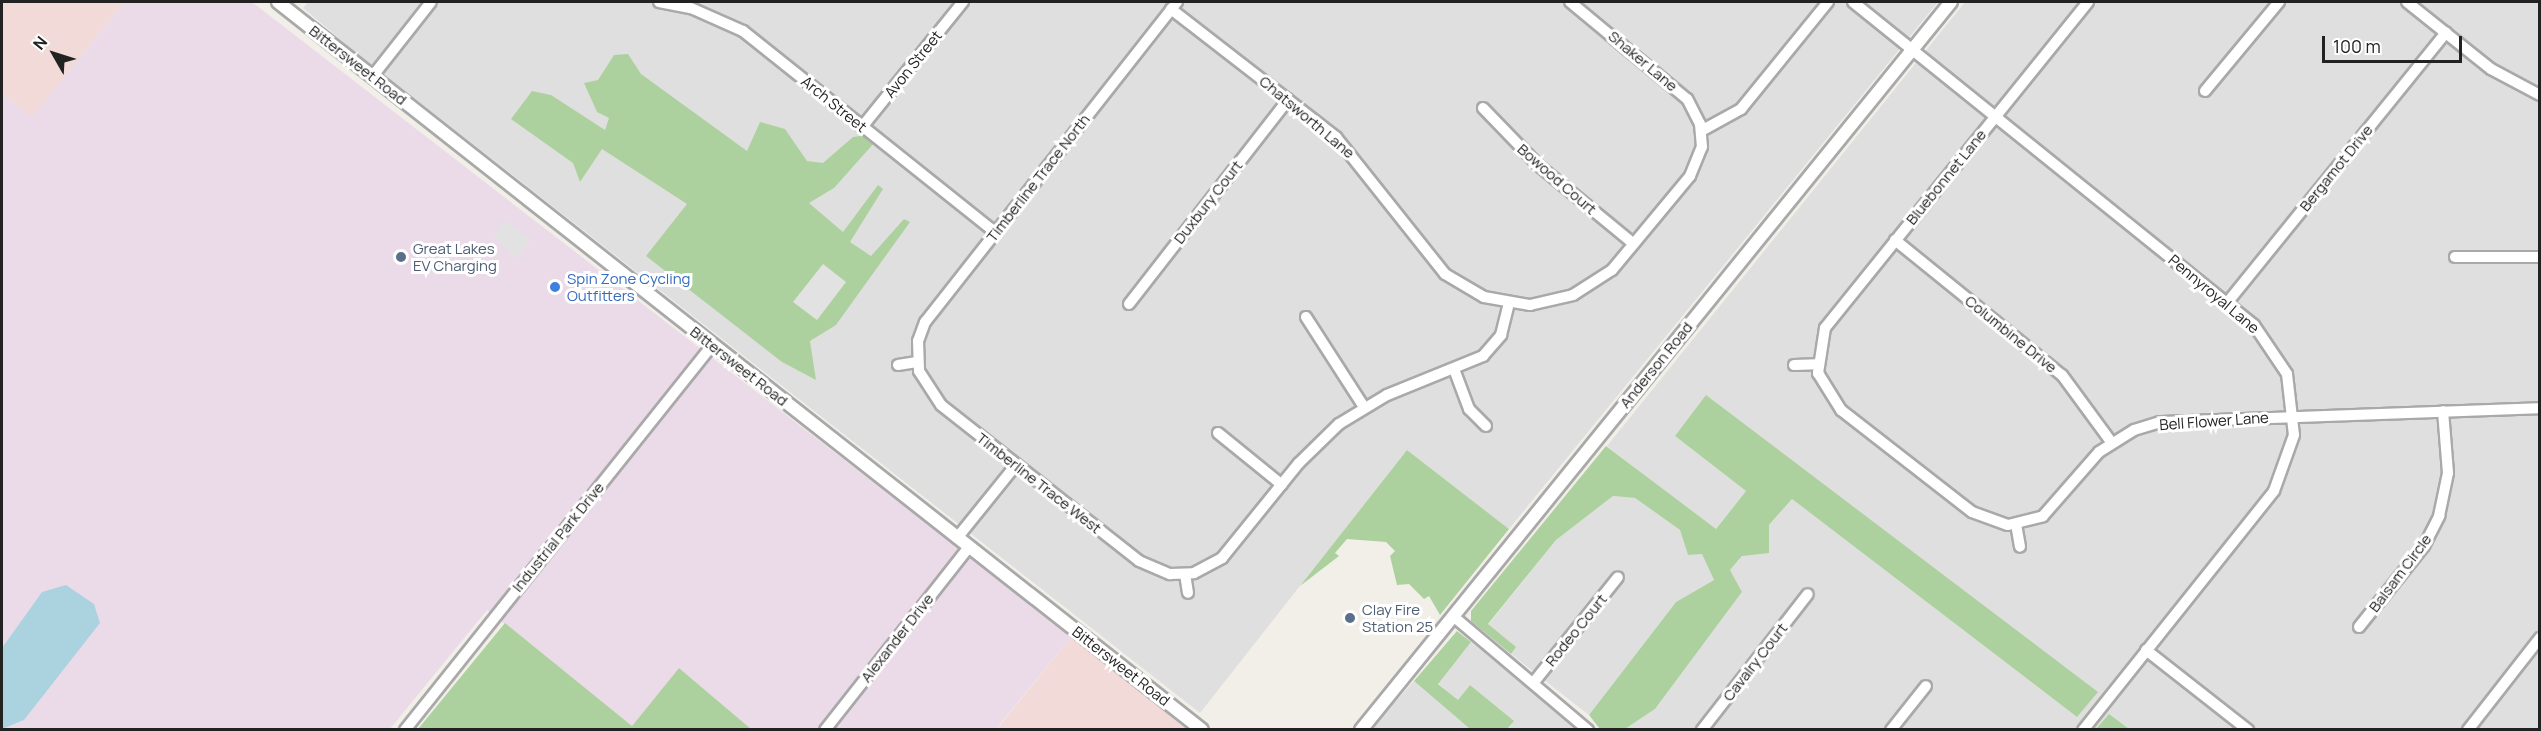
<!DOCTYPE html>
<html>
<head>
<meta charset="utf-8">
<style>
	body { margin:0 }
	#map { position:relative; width:2541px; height:731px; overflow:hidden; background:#f2efe9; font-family:Manrope,sans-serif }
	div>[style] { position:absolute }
	.residential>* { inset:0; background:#e0dfdf }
	.commercial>* { inset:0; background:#f2dad9 }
	.industrial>* { inset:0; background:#ebdbe8 }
	.forest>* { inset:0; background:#add19e }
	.parking>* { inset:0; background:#e2e2e2 }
	.water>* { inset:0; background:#aad3df }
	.roads { filter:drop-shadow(2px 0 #a9a9a9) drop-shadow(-2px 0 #a9a9a9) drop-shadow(0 2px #a9a9a9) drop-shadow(0 -2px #a9a9a9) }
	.minor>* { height:10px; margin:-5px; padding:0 5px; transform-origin:5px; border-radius:5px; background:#fff }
	.tertiary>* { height:12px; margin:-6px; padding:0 6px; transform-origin:6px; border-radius:6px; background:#fff }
	.dots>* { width:16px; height:16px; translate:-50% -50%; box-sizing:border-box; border:3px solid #fff; border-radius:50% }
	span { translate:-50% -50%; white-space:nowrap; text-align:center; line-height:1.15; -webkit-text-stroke:6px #fff; paint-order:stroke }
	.street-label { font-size:15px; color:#222 }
	.service-label { font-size:15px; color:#4e5e75 }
	.left { translate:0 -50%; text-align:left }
	.shop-label { font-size:15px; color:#366cbe }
	.frame { position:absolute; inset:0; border:3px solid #222; pointer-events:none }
	.north { position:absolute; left:24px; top:24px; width:60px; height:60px; -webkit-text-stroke:4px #fff; paint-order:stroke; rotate:309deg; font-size:16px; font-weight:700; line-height:24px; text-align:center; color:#222 }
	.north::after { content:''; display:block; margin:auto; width:21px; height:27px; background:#222; clip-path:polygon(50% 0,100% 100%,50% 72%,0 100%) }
	.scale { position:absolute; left:2322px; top:36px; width:140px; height:27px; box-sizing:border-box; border:3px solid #222; border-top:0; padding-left:8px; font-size:18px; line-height:21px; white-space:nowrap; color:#222; -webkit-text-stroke:4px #fff; paint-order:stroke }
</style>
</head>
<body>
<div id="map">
	<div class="residential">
		<div style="clip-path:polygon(308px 2px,1938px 2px,1509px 529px,1407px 450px,1200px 713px,353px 50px,303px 8px)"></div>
		<div style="clip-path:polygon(1965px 2px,2539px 2px,2539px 729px,1625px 729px,1655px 709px,1742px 592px,1730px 570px,1792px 499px,2077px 717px,1707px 396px,1675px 436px,1746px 491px,1715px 530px,1607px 446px)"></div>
		<div style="clip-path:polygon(1613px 496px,1635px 498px,1680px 530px,1688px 555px,1702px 553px,1714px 580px,1676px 602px,1589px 715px,1511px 654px,1515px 648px,1488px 625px,1556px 540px)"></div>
		<div style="clip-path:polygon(1471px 642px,1568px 720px,1576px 729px,1507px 729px,1513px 722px,1470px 685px,1458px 701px,1438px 683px)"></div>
		<div style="clip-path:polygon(1414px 681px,1470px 729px,1370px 730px)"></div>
	</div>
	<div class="commercial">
		<div style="clip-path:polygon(2px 2px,124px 2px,32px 118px,2px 94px)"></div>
		<div style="clip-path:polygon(1072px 636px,1186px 729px,996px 730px)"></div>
	</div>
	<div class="industrial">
		<div style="clip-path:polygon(124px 2px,252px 2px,1072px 636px,996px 729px,751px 729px,679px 668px,632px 726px,487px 610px,390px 729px,2px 729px,2px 94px,32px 117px)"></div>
	</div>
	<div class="forest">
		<div style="clip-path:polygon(628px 54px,641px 74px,747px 151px,760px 122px,785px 129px,807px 161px,823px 163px,853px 137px,866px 135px,875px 142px,834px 188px,809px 203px,843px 232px,878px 185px,883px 189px,850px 242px,871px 256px,904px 219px,910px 222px,836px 325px,810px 341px,816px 380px,782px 362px,646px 256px,687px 204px,602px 149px,580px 182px,573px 163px,511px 119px,532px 91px,551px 95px,605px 130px,609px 118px,597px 112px,584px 83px,598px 80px,614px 55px)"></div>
		<div style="clip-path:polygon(1706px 395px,2098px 692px,2077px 717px,1792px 499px,1769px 525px,1769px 553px,1742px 556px,1730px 570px,1742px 592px,1655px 709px,1625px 729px,1600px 729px,1589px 715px,1676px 602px,1714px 580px,1702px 554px,1688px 555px,1680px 530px,1635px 498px,1613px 496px,1556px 540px,1488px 624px,1516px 647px,1511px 654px,1471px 621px,1471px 611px,1606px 446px,1716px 529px,1746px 491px,1675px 436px)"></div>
		<div style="clip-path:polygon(1407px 450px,1509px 529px,1440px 615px,1429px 596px,1424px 599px,1409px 584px,1397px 585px,1390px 556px,1395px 551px,1386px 542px,1347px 539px,1335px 553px,1339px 556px,1300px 586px)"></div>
		<div style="clip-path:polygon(505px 623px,632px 726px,679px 668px,751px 729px,418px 729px)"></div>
		<div style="clip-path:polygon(1457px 631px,1471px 642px,1438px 684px,1458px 700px,1470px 685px,1514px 721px,1507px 729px,1470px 729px,1414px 681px)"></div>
		<div style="clip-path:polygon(2109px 714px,2129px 729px,2096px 729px)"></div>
	</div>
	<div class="parking">
		<div style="clip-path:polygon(505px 220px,531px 240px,516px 259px,493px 235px)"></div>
		<div style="clip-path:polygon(823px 264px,846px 282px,817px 320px,793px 302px)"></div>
	</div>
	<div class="water">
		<div style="clip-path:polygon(66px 585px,94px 604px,100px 623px,24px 720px,2px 729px,2px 648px,42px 592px)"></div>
	</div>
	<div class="roads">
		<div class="minor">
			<div style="left:659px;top:2px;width:33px;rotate:11deg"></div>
			<div style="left:691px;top:8px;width:57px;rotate:23.9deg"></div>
			<div style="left:743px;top:31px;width:322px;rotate:38.6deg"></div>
			<div style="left:1177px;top:2px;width:407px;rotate:128.2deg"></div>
			<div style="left:925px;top:322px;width:20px;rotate:110deg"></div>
			<div style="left:918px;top:341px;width:30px;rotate:88deg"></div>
			<div style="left:919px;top:371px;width:40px;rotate:57.1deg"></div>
			<div style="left:941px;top:405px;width:252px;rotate:38.2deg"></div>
			<div style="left:1139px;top:561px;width:34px;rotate:23deg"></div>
			<div style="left:1170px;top:574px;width:24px;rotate:-2deg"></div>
			<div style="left:1194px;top:573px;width:32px;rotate:-28deg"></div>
			<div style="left:1222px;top:558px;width:122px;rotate:-51deg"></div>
			<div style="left:1299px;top:463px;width:56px;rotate:-44.3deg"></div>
			<div style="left:1339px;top:424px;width:56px;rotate:-31.1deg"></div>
			<div style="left:1387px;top:395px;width:104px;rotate:-22.1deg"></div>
			<div style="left:1483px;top:356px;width:28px;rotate:-49deg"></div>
			<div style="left:1501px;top:335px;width:32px;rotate:-76deg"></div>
			<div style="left:1853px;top:2px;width:515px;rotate:38.85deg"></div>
			<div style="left:2254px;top:325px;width:59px;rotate:56deg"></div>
			<div style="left:2287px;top:374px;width:61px;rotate:83.5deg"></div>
			<div style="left:2294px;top:435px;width:59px;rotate:109.7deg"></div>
			<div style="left:2274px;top:491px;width:306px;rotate:128.6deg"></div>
			<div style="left:2088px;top:2px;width:419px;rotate:128.9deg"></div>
			<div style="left:1825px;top:328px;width:46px;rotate:98.8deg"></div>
			<div style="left:1818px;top:373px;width:44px;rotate:58.1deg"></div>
			<div style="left:1841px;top:410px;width:166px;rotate:37.9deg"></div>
			<div style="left:1972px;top:512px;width:38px;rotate:20deg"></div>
			<div style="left:2008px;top:525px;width:36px;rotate:-14deg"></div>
			<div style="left:2043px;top:516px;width:85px;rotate:-48.8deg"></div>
			<div style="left:2099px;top:452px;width:41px;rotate:-32.2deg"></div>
			<div style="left:2134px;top:430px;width:27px;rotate:-17deg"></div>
			<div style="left:2160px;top:422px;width:380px;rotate:-2.1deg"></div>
			<div style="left:2407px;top:2px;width:107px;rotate:38.6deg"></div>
			<div style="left:2491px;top:69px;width:55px;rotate:28deg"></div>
			<div style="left:1171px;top:9px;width:209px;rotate:37.8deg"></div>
			<div style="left:1336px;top:137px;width:175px;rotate:51.5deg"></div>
			<div style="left:1445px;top:274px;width:45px;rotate:30.5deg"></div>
			<div style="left:1484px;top:297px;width:47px;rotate:9.9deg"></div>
			<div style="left:1530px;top:305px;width:44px;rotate:-13.1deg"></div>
			<div style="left:1573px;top:295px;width:46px;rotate:-32.7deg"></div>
			<div style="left:1612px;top:270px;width:122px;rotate:-50.3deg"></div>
			<div style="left:1690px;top:176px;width:31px;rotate:-68deg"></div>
			<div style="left:1702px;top:147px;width:23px;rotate:-95deg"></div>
			<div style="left:1700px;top:124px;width:28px;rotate:-117deg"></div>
			<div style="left:1687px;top:99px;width:152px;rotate:-140.3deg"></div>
			<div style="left:372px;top:77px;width:95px;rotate:-51.8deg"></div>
			<div style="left:2205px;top:91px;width:116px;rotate:-50.3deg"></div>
			<div style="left:1483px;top:108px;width:79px;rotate:46deg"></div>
			<div style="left:1538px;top:165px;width:124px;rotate:39.5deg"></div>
			<div style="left:862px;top:127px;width:161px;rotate:-51.1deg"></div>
			<div style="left:1701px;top:131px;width:46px;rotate:-28.8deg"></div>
			<div style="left:1741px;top:109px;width:138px;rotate:-50.9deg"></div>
			<div style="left:1895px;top:240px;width:215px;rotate:39deg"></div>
			<div style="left:2062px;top:375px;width:84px;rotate:53.7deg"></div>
			<div style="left:2455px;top:257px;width:85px"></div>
			<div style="left:2227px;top:303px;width:348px;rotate:-51deg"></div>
			<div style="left:1129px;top:304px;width:259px;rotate:-52.1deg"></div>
			<div style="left:1306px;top:317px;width:107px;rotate:57.2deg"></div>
			<div style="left:898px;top:365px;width:19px;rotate:-9deg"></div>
			<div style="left:1794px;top:365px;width:23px;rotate:-2deg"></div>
			<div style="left:1454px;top:369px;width:43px;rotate:69.4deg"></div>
			<div style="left:1469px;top:409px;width:24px;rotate:45deg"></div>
			<div style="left:1218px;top:433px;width:82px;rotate:39.1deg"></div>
			<div style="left:2016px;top:524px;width:23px;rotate:80deg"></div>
			<div style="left:957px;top:538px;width:94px;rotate:-51.1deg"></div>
			<div style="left:1185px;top:574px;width:19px;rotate:81deg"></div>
			<div style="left:1453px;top:616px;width:177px;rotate:40.2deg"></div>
			<div style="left:2359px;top:627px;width:104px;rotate:-51.3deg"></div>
			<div style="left:2424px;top:546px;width:34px;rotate:-63deg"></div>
			<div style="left:2439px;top:516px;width:44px;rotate:-78.2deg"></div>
			<div style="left:2448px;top:473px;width:62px;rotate:-94.6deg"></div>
			<div style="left:2146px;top:650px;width:130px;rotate:38.1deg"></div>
			<div style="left:1534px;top:682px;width:134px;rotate:-51.3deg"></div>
			<div style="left:405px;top:730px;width:492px;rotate:-51.4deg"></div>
			<div style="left:825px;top:730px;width:233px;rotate:-51.8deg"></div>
			<div style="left:1702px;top:730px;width:172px;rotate:-52.1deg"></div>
			<div style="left:1891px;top:730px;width:56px;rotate:-51.5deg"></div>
			<div style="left:2468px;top:730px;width:117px;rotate:-52deg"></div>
		</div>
		<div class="tertiary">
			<div style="left:278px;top:2px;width:1176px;rotate:38.23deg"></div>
			<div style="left:1361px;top:730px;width:937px;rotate:-50.98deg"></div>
		</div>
	</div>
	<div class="dots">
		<div style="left:401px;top:257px;background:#5c6f8a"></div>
		<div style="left:555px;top:287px;background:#3f7fe0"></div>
		<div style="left:1350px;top:618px;background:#5c6f8a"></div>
	</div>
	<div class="street-label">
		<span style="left:1643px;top:61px;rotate:40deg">Shaker Lane</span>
		<span style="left:913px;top:64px;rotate:-51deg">Avon Street</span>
		<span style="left:358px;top:65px;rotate:38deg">Bittersweet Road</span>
		<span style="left:834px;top:104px;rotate:39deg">Arch Street</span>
		<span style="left:1307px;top:117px;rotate:40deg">Chatsworth Lane</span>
		<span style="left:2336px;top:168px;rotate:-51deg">Bergamot Drive</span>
		<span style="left:1946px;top:177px;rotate:-51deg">Bluebonnet Lane</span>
		<span style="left:1038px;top:178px;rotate:-52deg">Timberline Trace North</span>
		<span style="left:1557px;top:179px;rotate:41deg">Bowood Court</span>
		<span style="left:1208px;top:202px;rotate:-52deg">Duxbury Court</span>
		<span style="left:2214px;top:294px;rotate:40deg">Pennyroyal Lane</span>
		<span style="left:2011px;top:334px;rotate:39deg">Columbine Drive</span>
		<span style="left:1656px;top:365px;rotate:-51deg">Anderson Road</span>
		<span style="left:739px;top:366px;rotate:38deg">Bittersweet Road</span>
		<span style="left:2214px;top:421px;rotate:-4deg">Bell Flower Lane</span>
		<span style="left:1039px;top:483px;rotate:38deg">Timberline Trace West</span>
		<span style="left:558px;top:537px;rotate:-51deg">Industrial Park Drive</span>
		<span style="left:2400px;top:573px;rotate:-53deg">Balsam Circle</span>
		<span style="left:1576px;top:630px;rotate:-51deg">Rodeo Court</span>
		<span style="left:897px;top:638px;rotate:-52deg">Alexander Drive</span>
		<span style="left:1755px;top:662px;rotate:-52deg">Cavalry Court</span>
		<span style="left:1121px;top:666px;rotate:38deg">Bittersweet Road</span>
	</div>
	<div class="service-label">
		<span class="left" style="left:413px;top:257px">Great Lakes<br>EV Charging</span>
		<span class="left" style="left:1362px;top:618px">Clay Fire<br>Station 25</span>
	</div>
	<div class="shop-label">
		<span class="left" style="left:567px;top:287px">Spin Zone Cycling<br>Outfitters</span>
	</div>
	<div class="frame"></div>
	<div class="north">N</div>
	<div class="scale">100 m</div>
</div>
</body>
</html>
